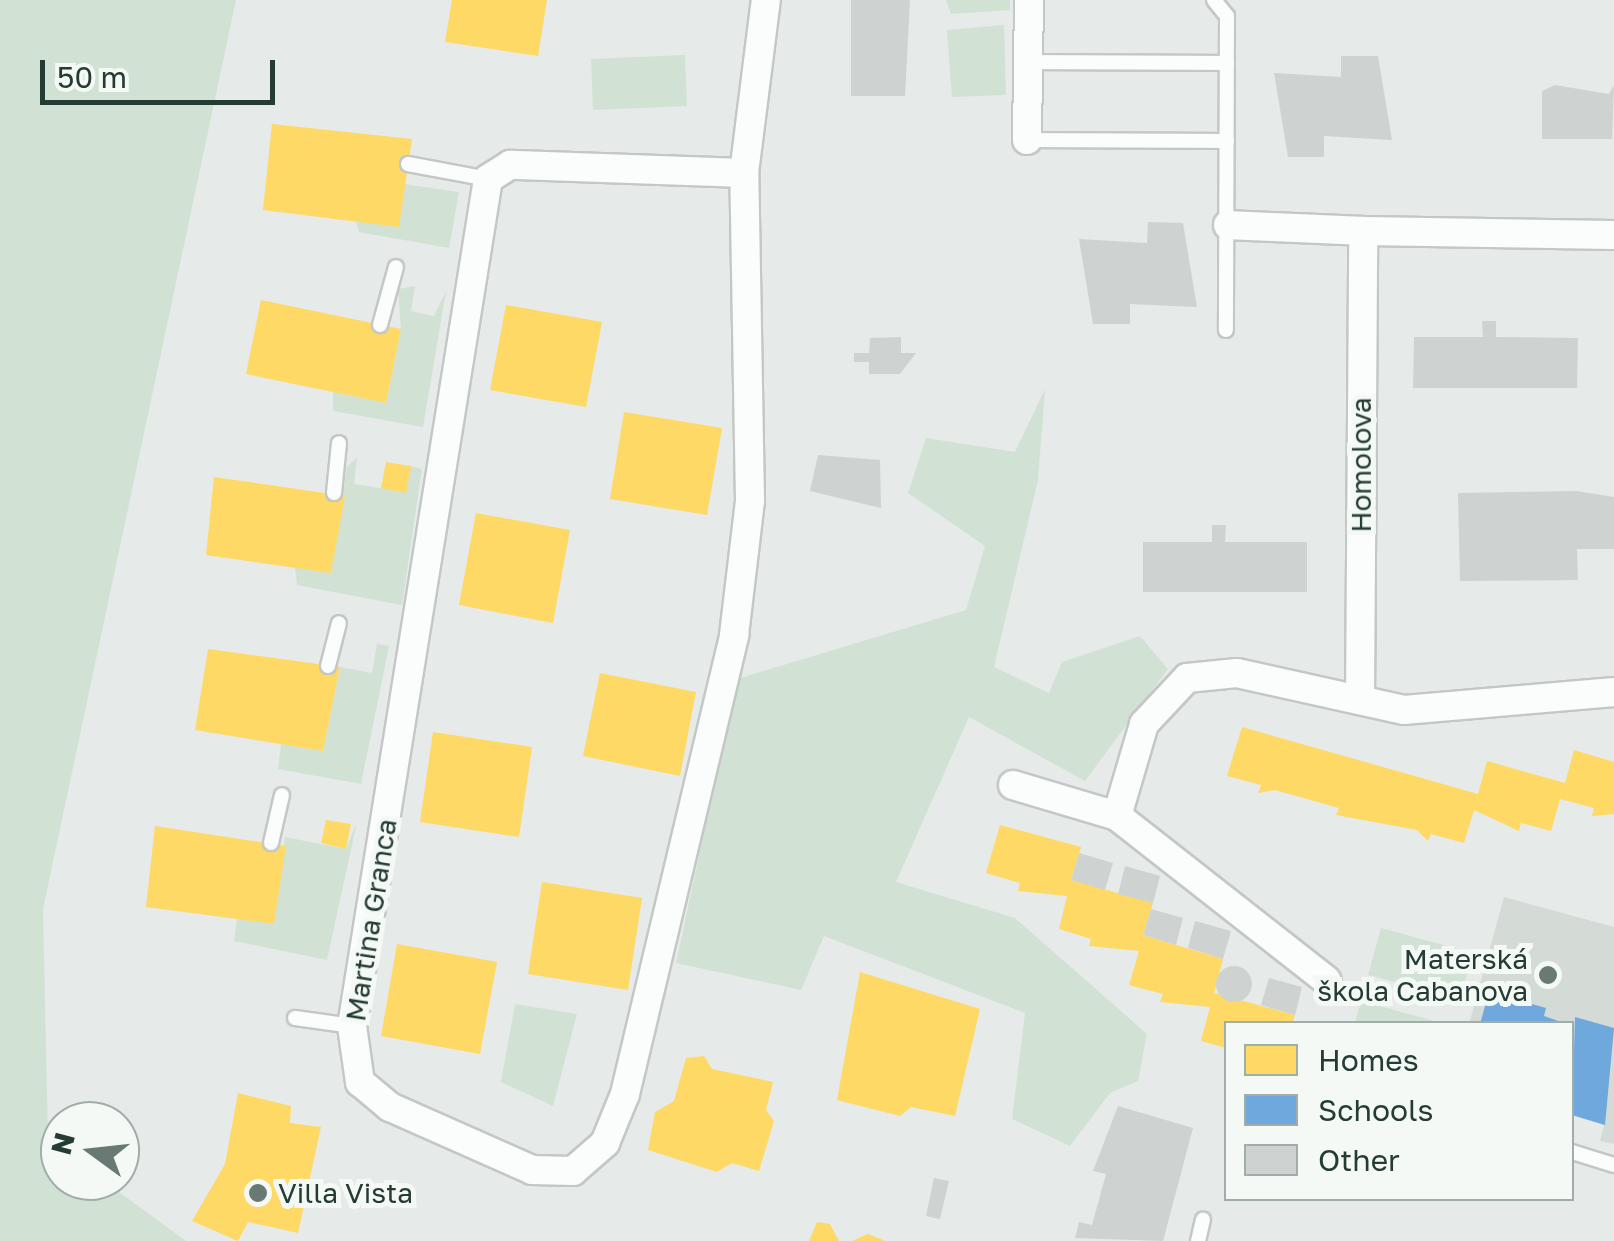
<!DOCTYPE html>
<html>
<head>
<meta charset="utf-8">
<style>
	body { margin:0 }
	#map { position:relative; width:1614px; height:1241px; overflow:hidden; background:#e6eae8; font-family:"Golos Text",sans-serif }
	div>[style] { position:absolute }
	.built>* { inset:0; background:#d4dbd7 }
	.green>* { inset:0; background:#d1e2d4 }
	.homes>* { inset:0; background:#ffd966 }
	.schools>* { inset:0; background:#6fa8dc }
	.building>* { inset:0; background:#ced3d1 }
	.round { border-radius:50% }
	.roads { filter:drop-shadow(2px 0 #c3c7c5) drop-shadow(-2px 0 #c3c7c5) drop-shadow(0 2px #c3c7c5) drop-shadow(0 -2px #c3c7c5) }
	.lane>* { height:14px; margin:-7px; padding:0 7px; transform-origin:7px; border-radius:7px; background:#fbfcfc }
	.street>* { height:28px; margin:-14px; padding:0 14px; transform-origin:14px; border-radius:14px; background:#fbfcfc }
	.dots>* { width:28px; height:28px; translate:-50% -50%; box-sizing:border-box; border:5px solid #f4f9f6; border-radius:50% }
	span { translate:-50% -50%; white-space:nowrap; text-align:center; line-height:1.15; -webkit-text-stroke:10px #f4f9f6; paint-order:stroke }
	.street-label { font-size:28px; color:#253c34 }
	.poi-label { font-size:28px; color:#253c34 }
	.right { translate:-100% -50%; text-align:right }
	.left { translate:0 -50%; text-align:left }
	.legend { position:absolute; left:1224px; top:1021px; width:350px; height:180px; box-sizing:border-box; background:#f4f9f6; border:2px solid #a1ada8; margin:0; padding:12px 18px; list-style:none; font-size:30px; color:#253c34 }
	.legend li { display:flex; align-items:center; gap:20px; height:50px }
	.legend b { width:50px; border:2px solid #a1ada8 }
	.north { position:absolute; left:40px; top:1101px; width:100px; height:100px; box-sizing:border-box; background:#f4f9f6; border:2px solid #a1ada8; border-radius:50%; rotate:285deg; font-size:28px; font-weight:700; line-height:40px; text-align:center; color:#253c34 }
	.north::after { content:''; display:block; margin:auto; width:35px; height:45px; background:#697973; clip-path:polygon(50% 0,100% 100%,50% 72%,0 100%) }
	.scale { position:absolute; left:40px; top:60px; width:235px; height:45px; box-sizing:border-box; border:5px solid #253c34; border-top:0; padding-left:12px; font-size:30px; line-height:35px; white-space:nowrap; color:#253c34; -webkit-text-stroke:8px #f4f9f6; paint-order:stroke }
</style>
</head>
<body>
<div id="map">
	<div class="built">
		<div style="clip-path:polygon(1504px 897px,1614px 927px,1614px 1144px,1600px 1141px,1604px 1125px,1572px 1115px,1572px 1024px,1469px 1024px)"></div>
	</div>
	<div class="green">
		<div style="clip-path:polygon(0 0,236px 0,43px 909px,48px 1139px,60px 1149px,60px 1181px,104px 1181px,186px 1241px,0 1241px)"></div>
		<div style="clip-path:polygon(946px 0,1010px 0,1010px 10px,951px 14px)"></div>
		<div style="clip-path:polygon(1004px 25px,1006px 95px,952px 97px,947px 30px)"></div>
		<div style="clip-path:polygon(685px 55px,687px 106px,593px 110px,591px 59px)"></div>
		<div style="clip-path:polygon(404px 184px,459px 192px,449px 248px,359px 232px,355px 219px)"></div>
		<div style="clip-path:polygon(415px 286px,411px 311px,434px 316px,446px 291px,423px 427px,333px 411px,333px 392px,386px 403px,401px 329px,398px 289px)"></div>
		<div style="clip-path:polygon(1045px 389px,1038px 480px,994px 667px,1049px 693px,1062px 662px,1140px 636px,1168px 669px,1085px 781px,969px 717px,896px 882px,1015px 918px,1147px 1034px,1138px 1081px,1110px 1093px,1070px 1146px,1012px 1119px,1025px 1013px,824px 936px,801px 990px,676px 963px,737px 679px,966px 610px,985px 546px,908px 493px,926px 438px,1015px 452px)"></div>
		<div style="clip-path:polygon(357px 457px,354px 484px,406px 492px,411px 466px,422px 469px,402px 605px,297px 585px,295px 567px,331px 573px,347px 467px)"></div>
		<div style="clip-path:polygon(377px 644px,389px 646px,361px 784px,278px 769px,281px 744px,323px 751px,340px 667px,372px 673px)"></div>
		<div style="clip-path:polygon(357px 822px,327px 960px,234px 941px,237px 919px,274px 923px,285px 837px,346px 849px)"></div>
		<div style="clip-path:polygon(1381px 928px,1473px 953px,1460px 999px,1368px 975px)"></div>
		<div style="clip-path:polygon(1361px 1001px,1442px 1023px,1355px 1023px)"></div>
		<div style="clip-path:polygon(515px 1004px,577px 1014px,553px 1106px,501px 1082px)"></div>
	</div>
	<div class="homes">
		<div style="clip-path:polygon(452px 0,547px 0,538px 56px,445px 42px)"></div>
		<div style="clip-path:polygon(272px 124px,412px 139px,399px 227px,263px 210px)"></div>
		<div style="clip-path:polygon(261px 300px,401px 329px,386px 403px,246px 374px)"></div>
		<div style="clip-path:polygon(506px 305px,602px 322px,586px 407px,490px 390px)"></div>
		<div style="clip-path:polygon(624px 412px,722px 428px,707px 515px,610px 499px)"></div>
		<div style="clip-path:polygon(386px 462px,411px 466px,406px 493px,381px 488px)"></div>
		<div style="clip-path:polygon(214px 477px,345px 496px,331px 573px,206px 555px)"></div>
		<div style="clip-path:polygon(476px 513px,570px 530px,553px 623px,459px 605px)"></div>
		<div style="clip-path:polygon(208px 649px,340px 667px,323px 751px,195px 730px)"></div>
		<div style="clip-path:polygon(600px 673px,696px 692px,680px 776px,583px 756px)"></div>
		<div style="clip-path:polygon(1242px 727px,1478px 794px,1487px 761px,1565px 783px,1574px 750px,1614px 762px,1614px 814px,1592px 816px,1594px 808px,1560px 799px,1551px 831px,1521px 823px,1519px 831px,1474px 810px,1464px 843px,1431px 834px,1428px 841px,1417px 830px,1336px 815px,1339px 808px,1275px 790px,1258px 793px,1261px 785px,1227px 776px)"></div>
		<div style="clip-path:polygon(433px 732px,532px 747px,519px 837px,420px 822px)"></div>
		<div style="clip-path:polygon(326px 820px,351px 824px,346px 849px,321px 843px)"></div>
		<div style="clip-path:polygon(1000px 825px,1081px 847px,1071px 880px,1153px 903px,1143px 935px,1223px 959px,1214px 993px,1295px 1015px,1292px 1024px,1226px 1024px,1226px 1048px,1201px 1041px,1210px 1007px,1160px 1002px,1163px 994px,1129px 985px,1139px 951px,1089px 946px,1091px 939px,1059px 929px,1067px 896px,1018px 891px,1020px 883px,986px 873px)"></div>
		<div style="clip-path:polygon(155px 826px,286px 846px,274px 924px,146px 907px)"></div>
		<div style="clip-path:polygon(542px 882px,642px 898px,628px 990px,528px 974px)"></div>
		<div style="clip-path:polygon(397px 944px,497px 962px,480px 1054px,381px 1036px)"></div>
		<div style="clip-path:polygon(860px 972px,980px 1009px,955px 1116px,911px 1107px,900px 1116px,837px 1100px)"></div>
		<div style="clip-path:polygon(704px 1056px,712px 1069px,773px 1082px,766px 1110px,774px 1121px,759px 1171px,732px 1163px,717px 1172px,648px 1150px,655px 1112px,674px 1101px,686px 1058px)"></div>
		<div style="clip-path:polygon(238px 1093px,291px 1106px,290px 1123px,321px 1127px,298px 1233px,248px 1222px,238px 1241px,192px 1221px,225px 1164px)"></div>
		<div style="clip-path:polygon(817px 1222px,830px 1224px,839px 1241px,809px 1241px)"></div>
		<div style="clip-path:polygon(868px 1234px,885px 1241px,852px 1241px)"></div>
	</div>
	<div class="schools">
		<div style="clip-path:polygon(1489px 992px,1546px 1008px,1544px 1016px,1567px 1024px,1480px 1024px)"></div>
		<div style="clip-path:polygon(1575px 1017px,1614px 1028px,1605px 1125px,1572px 1115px)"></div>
	</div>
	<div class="building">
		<div style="clip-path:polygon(851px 0,910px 0,905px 96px,851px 96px)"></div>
		<div style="clip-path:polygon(1341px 56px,1378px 56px,1392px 140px,1324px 136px,1324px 157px,1288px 157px,1274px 73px,1341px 77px)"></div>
		<div style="clip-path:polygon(1555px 85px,1609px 94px,1614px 85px,1612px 139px,1542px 139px,1542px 91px)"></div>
		<div style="clip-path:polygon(1148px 222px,1183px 223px,1197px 307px,1130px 304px,1130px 324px,1093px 324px,1079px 239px,1147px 243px)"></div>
		<div style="clip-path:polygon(1482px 321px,1496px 321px,1496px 337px,1578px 338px,1577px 388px,1413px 388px,1414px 337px,1483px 337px)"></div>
		<div style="clip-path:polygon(901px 337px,901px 353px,916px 353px,900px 374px,869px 374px,869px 362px,854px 362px,854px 353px,869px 353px,870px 338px)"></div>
		<div style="clip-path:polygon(818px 455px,880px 460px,881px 508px,810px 491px)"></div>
		<div style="clip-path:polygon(1576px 491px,1614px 497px,1614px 549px,1577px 549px,1578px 580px,1460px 581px,1458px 493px)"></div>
		<div style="clip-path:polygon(1212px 525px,1226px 525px,1225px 542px,1307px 542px,1307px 592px,1143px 592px,1143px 542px,1212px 542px)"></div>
		<div style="clip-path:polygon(1079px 853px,1113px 863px,1105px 890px,1071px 880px)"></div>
		<div style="clip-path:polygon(1125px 866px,1160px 876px,1153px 903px,1118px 894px)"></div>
		<div style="clip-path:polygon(1151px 909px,1183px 918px,1176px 945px,1143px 935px)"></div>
		<div style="clip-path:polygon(1195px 921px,1231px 931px,1223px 959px,1188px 948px)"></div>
		<div class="round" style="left:1216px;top:966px;width:36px;height:36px"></div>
		<div style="clip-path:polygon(1269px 978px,1302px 987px,1295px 1015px,1261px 1005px)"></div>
		<div style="clip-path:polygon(1118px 1106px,1193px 1128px,1163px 1241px,1075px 1238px,1079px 1222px,1092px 1225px,1106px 1174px,1093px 1171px)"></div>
		<div style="clip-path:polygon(934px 1178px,949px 1181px,940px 1219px,926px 1216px)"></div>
	</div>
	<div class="roads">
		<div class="lane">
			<div style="left:1214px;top:0;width:21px;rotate:51deg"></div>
			<div style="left:1227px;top:16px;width:314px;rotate:90.2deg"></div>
			<div style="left:1028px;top:62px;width:199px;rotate:0.3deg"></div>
			<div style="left:1027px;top:140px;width:200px;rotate:0.3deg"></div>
			<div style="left:408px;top:164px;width:81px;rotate:10.6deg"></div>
			<div style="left:380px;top:325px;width:60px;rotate:-74.6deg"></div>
			<div style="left:334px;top:493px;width:50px;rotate:-84.3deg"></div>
			<div style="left:328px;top:666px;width:44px;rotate:-75.7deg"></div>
			<div style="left:271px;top:843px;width:49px;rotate:-77.1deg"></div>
			<div style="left:295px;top:1018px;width:58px;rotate:8deg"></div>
			<div style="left:1572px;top:1152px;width:44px;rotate:17.2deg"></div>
			<div style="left:1198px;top:1241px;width:22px;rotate:-77deg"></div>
		</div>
		<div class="street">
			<div style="left:1027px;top:140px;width:140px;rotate:-89.2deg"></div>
			<div style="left:744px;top:173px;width:234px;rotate:-178deg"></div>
			<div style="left:510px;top:165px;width:26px;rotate:148deg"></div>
			<div style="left:488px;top:179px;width:858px;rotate:99.12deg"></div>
			<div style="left:352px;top:1026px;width:57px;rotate:81.9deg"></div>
			<div style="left:360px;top:1082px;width:39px;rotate:40deg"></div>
			<div style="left:390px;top:1107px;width:155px;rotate:23.9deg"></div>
			<div style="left:532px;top:1170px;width:41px;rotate:1.4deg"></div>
			<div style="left:573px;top:1171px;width:43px;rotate:-41.2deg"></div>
			<div style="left:605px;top:1143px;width:53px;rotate:-67.8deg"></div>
			<div style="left:625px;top:1094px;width:472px;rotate:-76.6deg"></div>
			<div style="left:734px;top:635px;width:135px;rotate:-83.2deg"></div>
			<div style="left:750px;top:501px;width:328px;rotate:-91deg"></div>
			<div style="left:744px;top:173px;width:174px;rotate:-82.8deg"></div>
			<div style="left:1228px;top:225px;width:135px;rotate:2.5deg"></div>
			<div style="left:1360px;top:700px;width:469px;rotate:-89.6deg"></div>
			<div style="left:1363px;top:231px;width:251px;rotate:0.9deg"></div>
			<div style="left:1013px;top:785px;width:109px;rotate:16.6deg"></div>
			<div style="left:1117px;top:816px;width:266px;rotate:38.1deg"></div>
			<div style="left:1117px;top:816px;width:96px;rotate:-73.6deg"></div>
			<div style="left:1144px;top:724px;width:63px;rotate:-46.9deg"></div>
			<div style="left:1187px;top:678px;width:50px;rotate:-5.7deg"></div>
			<div style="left:1237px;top:673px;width:171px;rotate:12.5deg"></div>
			<div style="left:1404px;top:710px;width:211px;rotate:-4.9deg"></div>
		</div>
	</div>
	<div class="dots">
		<div style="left:1548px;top:975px;background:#697973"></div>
		<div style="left:258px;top:1193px;background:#697973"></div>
	</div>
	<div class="street-label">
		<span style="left:1361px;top:465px;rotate:-90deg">Homolova</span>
		<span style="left:371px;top:920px;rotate:-81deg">Martina Granca</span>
	</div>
	<div class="poi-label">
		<span class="right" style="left:1528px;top:975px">Materská<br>škola Cabanova</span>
		<span class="left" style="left:278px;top:1193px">Villa Vista</span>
	</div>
	<ul class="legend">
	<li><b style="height:28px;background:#ffd966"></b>Homes</li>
	<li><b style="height:28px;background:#6fa8dc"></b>Schools</li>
	<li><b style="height:28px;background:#ced3d1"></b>Other</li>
	</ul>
	<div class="north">N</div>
	<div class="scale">50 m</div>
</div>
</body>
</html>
